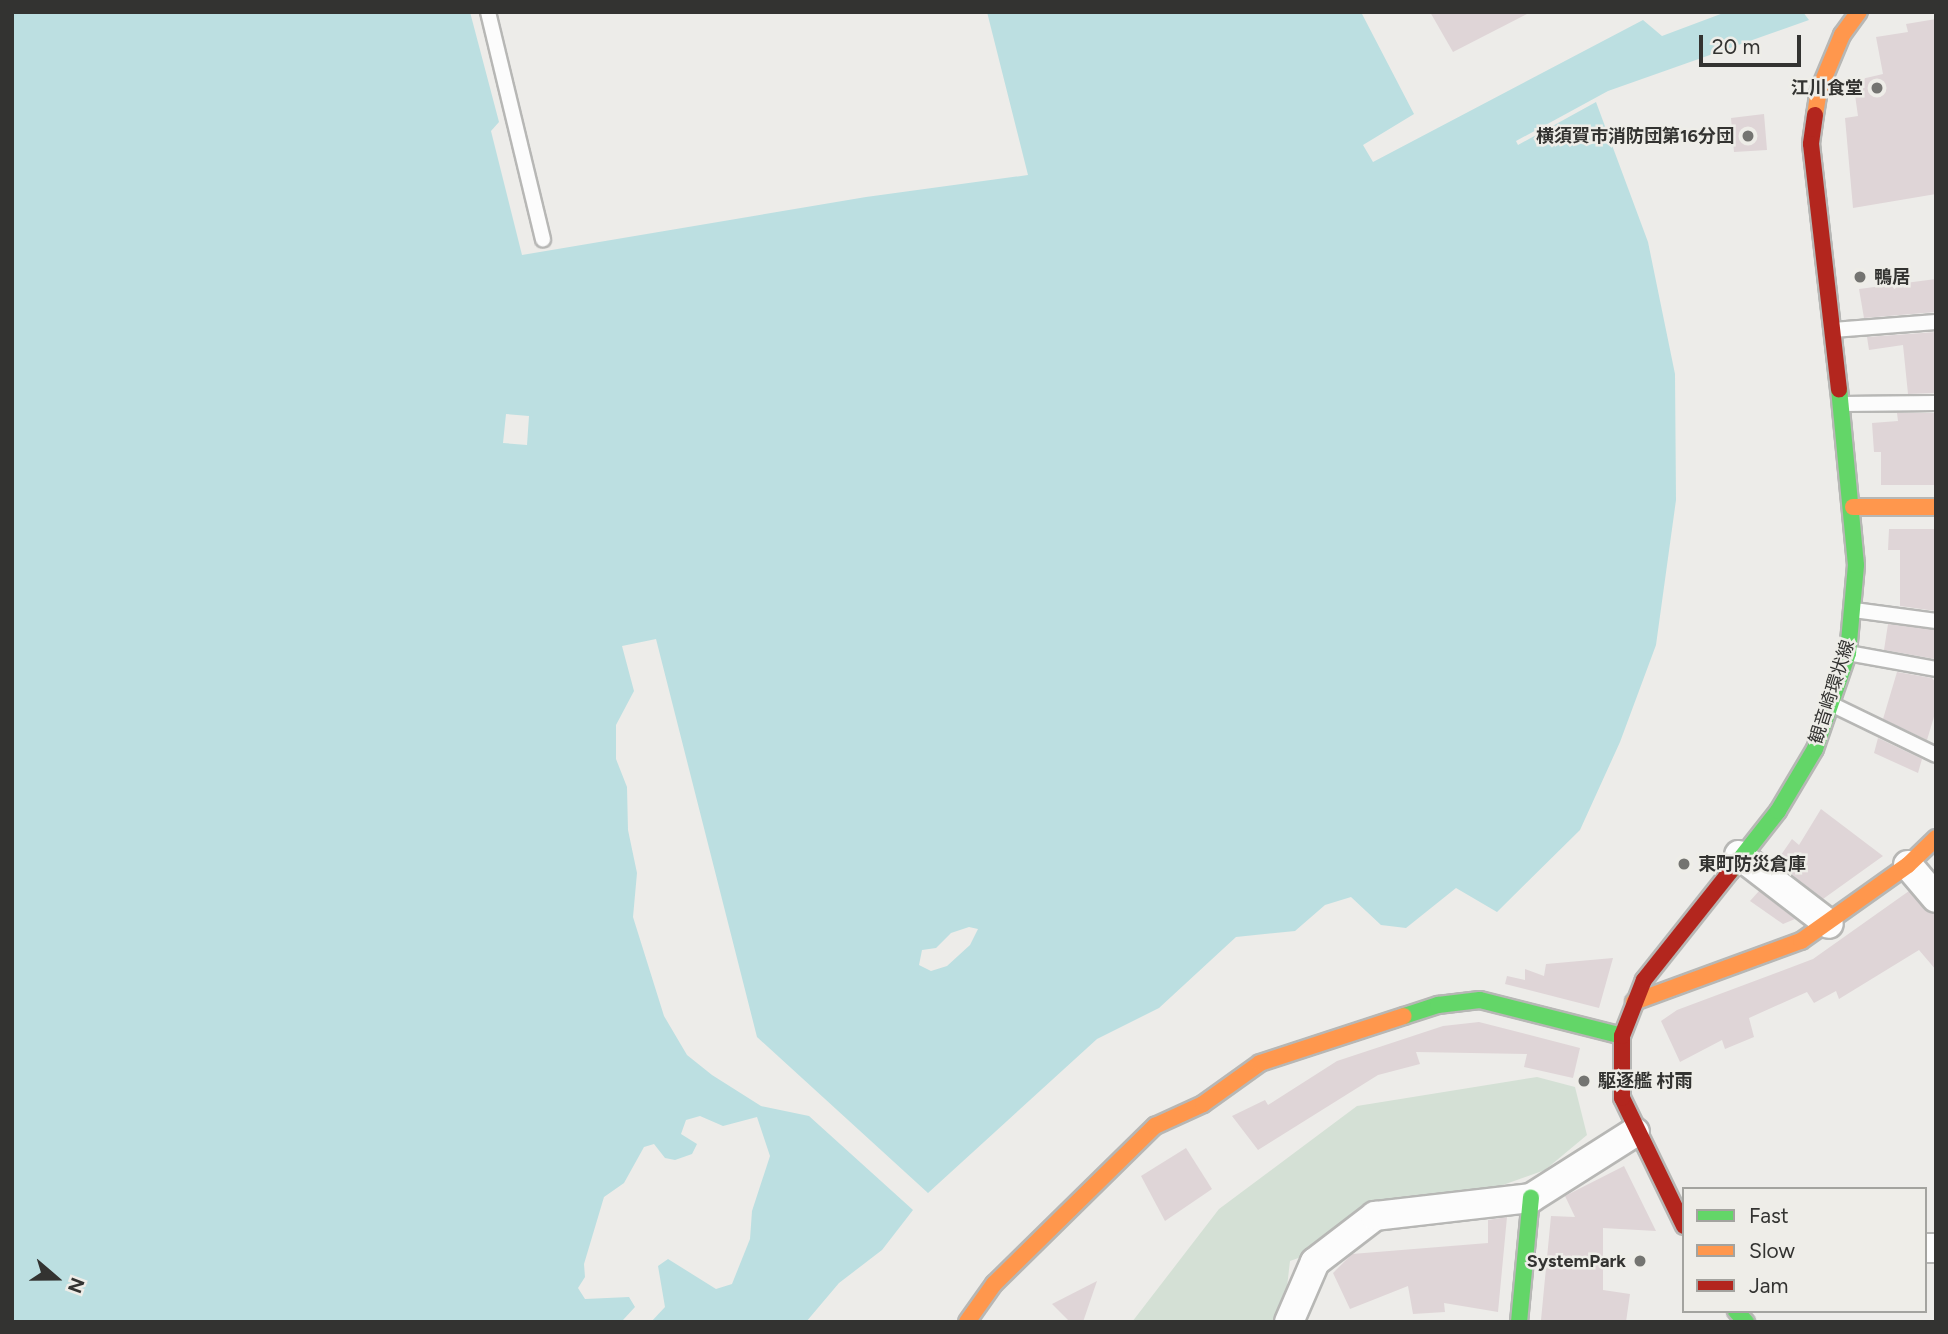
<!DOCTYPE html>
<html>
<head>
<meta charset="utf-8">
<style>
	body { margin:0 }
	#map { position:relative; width:1948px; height:1334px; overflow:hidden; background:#edece9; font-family:Figtree,"Noto Sans JP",sans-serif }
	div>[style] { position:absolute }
	.green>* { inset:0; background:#d4e0d5 }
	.water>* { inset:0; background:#bcdfe1 }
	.building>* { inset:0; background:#dfd5d7 }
	.roads { filter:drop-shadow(2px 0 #b7b7b5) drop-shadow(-2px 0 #b7b7b5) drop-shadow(0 2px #b7b7b5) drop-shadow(0 -2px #b7b7b5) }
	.lane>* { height:14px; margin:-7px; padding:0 7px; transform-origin:7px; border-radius:7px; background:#fcfcfc }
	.street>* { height:28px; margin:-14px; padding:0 14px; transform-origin:14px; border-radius:14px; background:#fcfcfc }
	.fast>* { height:16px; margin:-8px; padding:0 8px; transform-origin:8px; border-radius:8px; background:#63d668 }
	.slow>* { height:16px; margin:-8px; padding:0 8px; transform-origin:8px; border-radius:8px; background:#ff974d }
	.jam>* { height:16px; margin:-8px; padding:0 8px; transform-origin:8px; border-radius:8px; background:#b3261e }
	.dots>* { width:19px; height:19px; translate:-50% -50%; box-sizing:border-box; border:4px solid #eeede8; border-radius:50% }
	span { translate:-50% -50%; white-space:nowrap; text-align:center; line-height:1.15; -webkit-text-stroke:5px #eeede8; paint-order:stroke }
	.poi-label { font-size:18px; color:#333331; font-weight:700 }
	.right { translate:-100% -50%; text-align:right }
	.left { translate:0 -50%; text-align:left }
	.street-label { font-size:18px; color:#333331 }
	.frame { position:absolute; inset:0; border:14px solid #333331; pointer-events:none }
	.legend { position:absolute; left:1682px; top:1187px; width:245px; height:126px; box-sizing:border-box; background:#eeede8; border:2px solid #a3a39f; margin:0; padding:9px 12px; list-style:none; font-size:21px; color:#333331 }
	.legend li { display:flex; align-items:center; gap:14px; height:35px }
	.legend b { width:35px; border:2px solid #a3a39f }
	.north { position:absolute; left:21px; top:1243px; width:70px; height:70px; -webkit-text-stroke:5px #eeede8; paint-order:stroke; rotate:110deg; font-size:19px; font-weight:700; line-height:28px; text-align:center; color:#333331 }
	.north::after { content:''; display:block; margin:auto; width:24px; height:32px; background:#333331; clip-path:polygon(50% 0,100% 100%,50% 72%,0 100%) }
	.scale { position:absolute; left:1699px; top:35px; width:102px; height:32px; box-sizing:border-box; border:4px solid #333331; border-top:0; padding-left:9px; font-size:21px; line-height:24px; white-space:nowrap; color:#333331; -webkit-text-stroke:5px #eeede8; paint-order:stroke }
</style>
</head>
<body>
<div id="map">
	<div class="green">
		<div style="clip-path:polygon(1537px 1077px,1575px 1087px,1587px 1135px,1545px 1170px,1290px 1261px,1283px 1322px,1132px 1322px,1219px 1209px,1357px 1106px)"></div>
	</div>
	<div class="water">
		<div style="clip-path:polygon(evenodd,12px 12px,470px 12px,499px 122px,491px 131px,522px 255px,866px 197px,1028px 175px,987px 12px,1361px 12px,1414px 114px,1363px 145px,1373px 162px,1643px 20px,1662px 36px,1726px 12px,1803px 12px,1809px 20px,1608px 91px,1516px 141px,1518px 145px,1596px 102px,1648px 242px,1675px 374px,1676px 500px,1656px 645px,1620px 742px,1580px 830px,1497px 912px,1456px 888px,1406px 928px,1381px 925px,1351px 897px,1325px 905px,1295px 931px,1236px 937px,1159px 1008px,1097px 1039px,928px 1193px,757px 1037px,656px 639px,622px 646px,634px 691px,616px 725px,616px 759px,627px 787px,628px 830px,637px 873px,633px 917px,664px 1016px,687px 1055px,712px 1075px,761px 1106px,809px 1116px,913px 1210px,882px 1250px,839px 1283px,806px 1322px,651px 1322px,665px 1307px,658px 1266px,668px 1259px,716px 1289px,732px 1284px,750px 1239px,752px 1211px,770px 1156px,757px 1117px,723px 1126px,700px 1116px,686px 1120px,681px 1134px,697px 1144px,692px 1154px,675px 1160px,665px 1158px,654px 1144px,644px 1147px,624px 1183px,604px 1197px,584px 1264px,585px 1277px,578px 1288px,585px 1299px,629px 1297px,635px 1307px,623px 1320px,12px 1322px,12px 12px,506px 414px,529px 416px,527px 445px,503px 443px,506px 414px,12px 12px,969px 927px,978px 929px,970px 945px,947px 966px,931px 971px,919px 965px,922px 950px,936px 948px,951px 933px,969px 927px)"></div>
	</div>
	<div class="building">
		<div style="clip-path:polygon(1430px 12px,1531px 12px,1453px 52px)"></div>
		<div style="clip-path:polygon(1936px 19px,1936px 194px,1853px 208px,1845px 118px,1858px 116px,1853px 81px,1883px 74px,1876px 37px,1908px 32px,1906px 24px)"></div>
		<div style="clip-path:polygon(1764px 114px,1767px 150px,1734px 152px,1731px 118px)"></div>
		<div style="clip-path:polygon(1936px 279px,1936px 312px,1864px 318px,1859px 289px)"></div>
		<div style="clip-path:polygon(1936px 332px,1936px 393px,1908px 394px,1903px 345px,1869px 350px,1867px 337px)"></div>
		<div style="clip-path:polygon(1897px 413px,1936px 413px,1936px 485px,1881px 485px,1881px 452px,1874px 452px,1872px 423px,1898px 421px)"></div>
		<div style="clip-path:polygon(1889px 529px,1936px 529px,1936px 611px,1900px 606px,1900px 550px,1888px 550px)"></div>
		<div style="clip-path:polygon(1888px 624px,1936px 630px,1935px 659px,1884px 650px)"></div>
		<div style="clip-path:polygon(1897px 672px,1932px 678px,1936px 683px,1936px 710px,1927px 740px,1883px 719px)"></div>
		<div style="clip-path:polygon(1878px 738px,1922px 759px,1918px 773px,1874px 753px)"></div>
		<div style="clip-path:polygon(1821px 809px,1883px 856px,1823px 899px,1776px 862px,1792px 839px,1799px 845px)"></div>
		<div style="clip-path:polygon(1759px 891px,1795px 919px,1783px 924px,1750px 901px)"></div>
		<div style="clip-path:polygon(1909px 891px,1924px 909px,1936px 914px,1936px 970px,1919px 950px,1839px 999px,1836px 991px,1814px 1003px,1807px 992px,1749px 1018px,1754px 1037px,1725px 1049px,1722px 1040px,1680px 1062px,1661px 1021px,1677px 1010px,1813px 959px)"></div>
		<div style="clip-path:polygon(1613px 958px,1599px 1008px,1505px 984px,1507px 976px,1525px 980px,1525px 969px,1544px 976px,1546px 964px)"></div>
		<div style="clip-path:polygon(1479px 1022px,1580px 1048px,1573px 1078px,1524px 1067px,1527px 1054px,1416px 1052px,1420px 1064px,1378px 1075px,1258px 1150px,1232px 1116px,1265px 1100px,1268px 1105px,1337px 1061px,1443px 1026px)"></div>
		<div style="clip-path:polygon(1186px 1148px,1212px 1189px,1165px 1221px,1141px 1176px)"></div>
		<div style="clip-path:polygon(1624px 1166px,1656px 1231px,1603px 1228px,1603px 1290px,1630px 1294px,1626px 1322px,1541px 1320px,1551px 1216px,1575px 1217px,1565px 1196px)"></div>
		<div style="clip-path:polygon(1507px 1217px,1498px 1312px,1444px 1303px,1445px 1312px,1413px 1314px,1408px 1286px,1350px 1309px,1333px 1273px,1352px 1254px,1488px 1243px,1488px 1220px)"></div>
		<div style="clip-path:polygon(1097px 1281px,1083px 1322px,1070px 1322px,1052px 1304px)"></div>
	</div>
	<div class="roads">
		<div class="lane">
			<div style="left:488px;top:12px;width:234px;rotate:76.4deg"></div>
			<div style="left:1833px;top:330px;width:103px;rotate:-4.4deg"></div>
			<div style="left:1843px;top:404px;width:93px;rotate:-0.6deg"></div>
			<div style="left:1854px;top:610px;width:83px;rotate:7.6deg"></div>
			<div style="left:1848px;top:653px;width:89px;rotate:10.3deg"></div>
			<div style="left:1833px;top:705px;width:114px;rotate:25.9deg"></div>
		</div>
		<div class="street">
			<div style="left:1739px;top:855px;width:113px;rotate:37.5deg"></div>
			<div style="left:1908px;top:865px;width:43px;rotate:49.7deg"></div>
			<div style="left:1925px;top:1248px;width:11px"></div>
			<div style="left:1289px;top:1322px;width:65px;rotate:-66.6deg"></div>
			<div style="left:1315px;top:1262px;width:76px;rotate:-37.5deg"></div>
			<div style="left:1375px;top:1216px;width:157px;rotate:-6.6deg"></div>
			<div style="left:1531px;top:1198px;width:123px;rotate:-32.4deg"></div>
		</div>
		<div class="fast">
			<div style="left:1730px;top:872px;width:78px;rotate:-51.8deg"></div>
			<div style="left:1778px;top:811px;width:72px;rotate:-59.2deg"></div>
			<div style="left:1815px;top:749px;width:102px;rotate:-71deg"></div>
			<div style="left:1848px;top:653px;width:88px;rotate:-84.8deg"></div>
			<div style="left:1856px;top:565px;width:177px;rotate:-95.5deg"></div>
			<div style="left:1404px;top:1016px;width:36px;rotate:-18deg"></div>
			<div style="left:1438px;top:1005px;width:42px;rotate:-6.8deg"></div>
			<div style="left:1480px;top:1000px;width:146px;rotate:14.2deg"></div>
			<div style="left:1736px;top:1311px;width:15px;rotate:48deg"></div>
			<div style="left:1519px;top:1322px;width:125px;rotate:-84.5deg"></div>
		</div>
		<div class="slow">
			<div style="left:1815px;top:115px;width:25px;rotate:-81deg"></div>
			<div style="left:1819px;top:90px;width:60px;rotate:-67.3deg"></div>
			<div style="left:1842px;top:35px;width:29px;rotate:-54deg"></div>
			<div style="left:1853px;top:507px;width:83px"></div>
			<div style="left:1634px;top:1002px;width:178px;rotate:-20.1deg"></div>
			<div style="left:1801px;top:941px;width:131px;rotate:-35.4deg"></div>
			<div style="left:1908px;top:865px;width:39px;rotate:-44deg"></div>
			<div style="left:967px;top:1322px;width:47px;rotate:-54.6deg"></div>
			<div style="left:994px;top:1284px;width:226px;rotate:-44.5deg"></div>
			<div style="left:1155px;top:1126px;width:53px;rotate:-24.6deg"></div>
			<div style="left:1203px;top:1104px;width:70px;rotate:-35.7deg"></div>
			<div style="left:1260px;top:1063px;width:151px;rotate:-18.1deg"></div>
		</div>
		<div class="jam">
			<div style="left:1815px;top:115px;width:29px;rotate:98deg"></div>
			<div style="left:1811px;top:144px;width:247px;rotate:83.5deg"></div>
			<div style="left:1684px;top:1226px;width:142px;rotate:-115.8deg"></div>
			<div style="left:1622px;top:1098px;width:62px;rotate:-90deg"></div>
			<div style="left:1622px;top:1036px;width:60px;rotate:-68.6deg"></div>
			<div style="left:1644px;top:980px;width:138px;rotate:-51.5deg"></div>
		</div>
	</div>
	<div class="dots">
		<div style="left:1877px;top:88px;background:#747471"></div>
		<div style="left:1748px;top:136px;background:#747471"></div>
		<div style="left:1860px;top:277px;background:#747471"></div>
		<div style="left:1684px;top:864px;background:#747471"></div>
		<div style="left:1584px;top:1081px;background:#747471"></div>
		<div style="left:1640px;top:1261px;background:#747471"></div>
	</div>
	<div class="poi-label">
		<span class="right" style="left:1863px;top:88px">江川食堂</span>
		<span class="right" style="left:1734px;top:136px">横須賀市消防団第16分団</span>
		<span class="left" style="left:1874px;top:277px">鴨居</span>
		<span class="left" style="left:1698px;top:864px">東町防災倉庫</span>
		<span class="left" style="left:1598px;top:1081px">駆逐艦 村雨</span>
		<span class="right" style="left:1626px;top:1261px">SystemPark</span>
	</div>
	<div class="street-label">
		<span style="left:1832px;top:692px;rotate:-72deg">観音崎環状線</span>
	</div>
	<div class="frame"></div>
	<ul class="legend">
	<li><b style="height:9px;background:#63d668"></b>Fast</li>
	<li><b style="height:9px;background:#ff974d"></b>Slow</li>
	<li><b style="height:9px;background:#b3261e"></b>Jam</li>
	</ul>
	<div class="north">N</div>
	<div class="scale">20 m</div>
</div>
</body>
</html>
